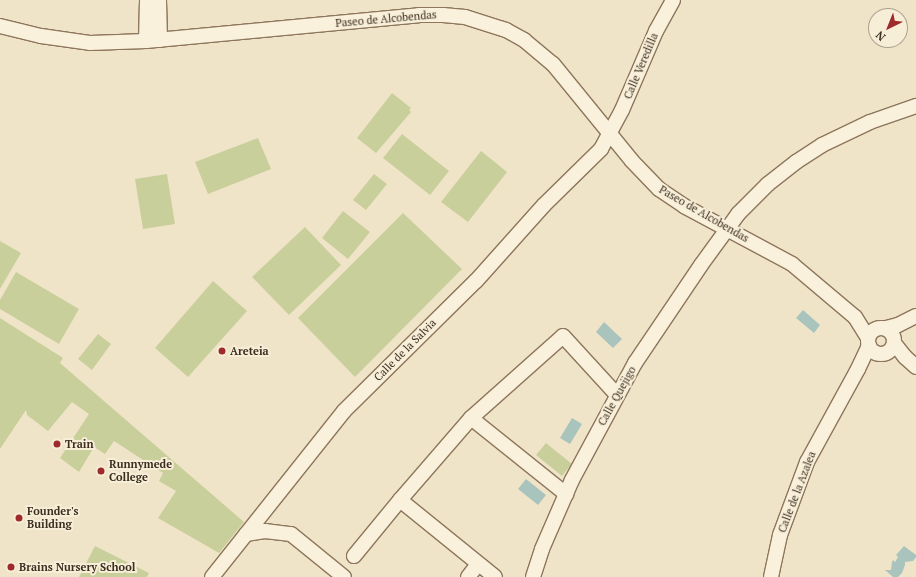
<!DOCTYPE html>
<html>
<head>
<meta charset="utf-8">
<style>
	body { margin:0 }
	#map { position:relative; width:916px; height:577px; overflow:hidden; background:#f0e4c8; font-family:"PT Serif",serif }
	div>[style] { position:absolute }
	.green>* { inset:0; background:#c9cf9b }
	.water>* { inset:0; background:#a9c4bc }
	.roads { filter:drop-shadow(1px 0 #8d765c) drop-shadow(-1px 0 #8d765c) drop-shadow(0 1px #8d765c) drop-shadow(0 -1px #8d765c) }
	.minor>* { height:14px; margin:-7px; padding:0 7px; transform-origin:7px; border-radius:7px; background:#faf1dc }
	.minor>.ring { margin:-7px; padding:0; box-sizing:content-box; background:none; border:14px solid #faf1dc; border-radius:50% }
	.dots>* { width:11px; height:11px; translate:-50% -50%; box-sizing:border-box; border:2px solid #f7eed8; border-radius:50% }
	span { translate:-50% -50%; white-space:nowrap; text-align:center; line-height:1.15; -webkit-text-stroke:4px #f7eed8; paint-order:stroke }
	.street-label { font-size:11px; color:#3d2e20 }
	.poi-label { font-size:11px; color:#3d2e20; font-weight:700 }
	.left { translate:0 -50%; text-align:left }
	.north { position:absolute; left:868px; top:8px; width:40px; height:40px; box-sizing:border-box; background:#f7eed8; border:1px solid #ada18e; border-radius:50%; rotate:223deg; font-size:11px; font-weight:700; line-height:16px; text-align:center; color:#3d2e20 }
	.north::after { content:''; display:block; margin:auto; width:14px; height:18px; background:#9e2a2b; clip-path:polygon(50% 0,100% 100%,50% 72%,0 100%) }
</style>
</head>
<body>
<div id="map">
	<div class="green">
		<div style="clip-path:polygon(392px 93px,411px 108px,409px 110px,411px 112px,376px 153px,357px 138px)"></div>
		<div style="clip-path:polygon(402px 134px,449px 171px,430px 195px,383px 158px)"></div>
		<div style="clip-path:polygon(258px 138px,271px 169px,208px 194px,195px 162px)"></div>
		<div style="clip-path:polygon(481px 151px,507px 172px,468px 222px,441px 202px)"></div>
		<div style="clip-path:polygon(167px 174px,175px 224px,143px 229px,135px 179px)"></div>
		<div style="clip-path:polygon(374px 174px,387px 184px,366px 210px,353px 200px)"></div>
		<div style="clip-path:polygon(343px 211px,370px 232px,348px 259px,322px 238px)"></div>
		<div style="clip-path:polygon(403px 213px,462px 269px,355px 377px,298px 318px)"></div>
		<div style="clip-path:polygon(305px 227px,341px 265px,289px 315px,252px 277px)"></div>
		<div style="clip-path:polygon(0 241px,21px 253px,0 289px)"></div>
		<div style="clip-path:polygon(16px 272px,79px 309px,59px 344px,0 309px,0 300px)"></div>
		<div style="clip-path:polygon(213px 281px,247px 311px,188px 377px,155px 348px)"></div>
		<div style="clip-path:polygon(0 318px,63px 358px,60px 363px,244px 522px,219px 553px,158px 518px,176px 491px,159px 481px,163px 473px,114px 441px,105px 454px,94px 447px,79px 472px,60px 458px,89px 414px,72px 402px,48px 431px,27px 415px,26px 410px,0 449px)"></div>
		<div style="clip-path:polygon(98px 334px,111px 344px,92px 370px,78px 359px)"></div>
		<div style="clip-path:polygon(546px 443px,572px 464px,562px 476px,536px 455px)"></div>
		<div style="clip-path:polygon(95px 546px,149px 573px,147px 577px,79px 577px)"></div>
	</div>
	<div class="water">
		<div style="clip-path:polygon(803px 310px,820px 325px,814px 333px,796px 318px)"></div>
		<div style="clip-path:polygon(604px 322px,622px 339px,613px 348px,596px 332px)"></div>
		<div style="clip-path:polygon(572px 418px,582px 424px,570px 444px,560px 438px)"></div>
		<div style="clip-path:polygon(526px 479px,546px 495px,538px 505px,518px 489px)"></div>
		<div style="clip-path:polygon(904px 546px,916px 555px,916px 557px,913px 561px,905px 562px,905px 565px,902px 573px,898px 577px,893px 577px,885px 570px,891px 570px,892px 562px,893px 560px,895px 562px,898px 557px,896px 555px)"></div>
	</div>
	<div class="roads">
		<div class="minor">
			<div style="left:159px;top:0;width:40px;rotate:88.6deg"></div>
			<div style="left:0;top:26px;width:42px;rotate:13.7deg"></div>
			<div style="left:41px;top:36px;width:49px;rotate:8.1deg"></div>
			<div style="left:90px;top:43px;width:56px;rotate:-2deg"></div>
			<div style="left:146px;top:41px;width:274px;rotate:-5.4deg"></div>
			<div style="left:419px;top:15px;width:24px"></div>
			<div style="left:443px;top:15px;width:22px;rotate:5deg"></div>
			<div style="left:465px;top:17px;width:43px;rotate:17.6deg"></div>
			<div style="left:506px;top:30px;width:21px;rotate:29deg"></div>
			<div style="left:524px;top:40px;width:38px;rotate:40deg"></div>
			<div style="left:553px;top:64px;width:125px;rotate:50.8deg"></div>
			<div style="left:632px;top:161px;width:39px;rotate:46deg"></div>
			<div style="left:659px;top:189px;width:30px;rotate:34deg"></div>
			<div style="left:684px;top:206px;width:123px;rotate:28.2deg"></div>
			<div style="left:792px;top:264px;width:82px;rotate:40.1deg"></div>
			<div style="left:855px;top:317px;width:25px;rotate:58deg"></div>
			<div style="left:146px;top:41px;width:41px;rotate:-88.6deg"></div>
			<div class="ring" style="left:868px;top:328px;width:12px;height:12px"></div>
			<div style="left:886px;top:328px;width:12px;rotate:-14deg"></div>
			<div style="left:898px;top:325px;width:20px;rotate:-27deg"></div>
			<div style="left:894px;top:343px;width:18px;rotate:52deg"></div>
			<div style="left:905px;top:357px;width:15px;rotate:42deg"></div>
			<div style="left:471px;top:418px;width:122px;rotate:38.7deg"></div>
			<div style="left:400px;top:500px;width:122px;rotate:39deg"></div>
			<div style="left:246px;top:534px;width:19px;rotate:-9deg"></div>
			<div style="left:265px;top:531px;width:26px;rotate:7deg"></div>
			<div style="left:291px;top:534px;width:68px;rotate:39.1deg"></div>
			<div style="left:354px;top:556px;width:72px;rotate:-50.6deg"></div>
			<div style="left:400px;top:500px;width:108px;rotate:-49.1deg"></div>
			<div style="left:471px;top:418px;width:123px;rotate:-41.7deg"></div>
			<div style="left:563px;top:336px;width:80px;rotate:47.5deg"></div>
			<div style="left:212px;top:577px;width:212px;rotate:-51.5deg"></div>
			<div style="left:344px;top:411px;width:185px;rotate:-44.6deg"></div>
			<div style="left:476px;top:281px;width:102px;rotate:-48.2deg"></div>
			<div style="left:544px;top:205px;width:80px;rotate:-44.5deg"></div>
			<div style="left:601px;top:149px;width:44px;rotate:-61.7deg"></div>
			<div style="left:622px;top:110px;width:86px;rotate:-66.7deg"></div>
			<div style="left:656px;top:31px;width:35px;rotate:-61deg"></div>
			<div style="left:468px;top:577px;width:16px;rotate:-52deg"></div>
			<div style="left:533px;top:577px;width:29px;rotate:-72deg"></div>
			<div style="left:542px;top:549px;width:75px;rotate:-66.5deg"></div>
			<div style="left:572px;top:480px;width:133px;rotate:-61.7deg"></div>
			<div style="left:635px;top:363px;width:118px;rotate:-56deg"></div>
			<div style="left:701px;top:265px;width:63px;rotate:-54deg"></div>
			<div style="left:738px;top:214px;width:42px;rotate:-45deg"></div>
			<div style="left:768px;top:184px;width:36px;rotate:-38deg"></div>
			<div style="left:796px;top:162px;width:31px;rotate:-33deg"></div>
			<div style="left:822px;top:145px;width:53px;rotate:-25.6deg"></div>
			<div style="left:870px;top:122px;width:49px;rotate:-19.2deg"></div>
			<div style="left:771px;top:577px;width:43px;rotate:-77.9deg"></div>
			<div style="left:780px;top:535px;width:78px;rotate:-69.7deg"></div>
			<div style="left:807px;top:462px;width:106px;rotate:-61.3deg"></div>
			<div style="left:858px;top:369px;width:26px;rotate:-65deg"></div>
		</div>
	</div>
	<div class="dots">
		<div style="left:222px;top:351px;background:#9e2a2b"></div>
		<div style="left:57px;top:444px;background:#9e2a2b"></div>
		<div style="left:101px;top:471px;background:#9e2a2b"></div>
		<div style="left:19px;top:518px;background:#9e2a2b"></div>
		<div style="left:11px;top:567px;background:#9e2a2b"></div>
	</div>
	<div class="street-label">
		<span style="left:386px;top:19px;rotate:-5deg">Paseo de Alcobendas</span>
		<span style="left:641px;top:66px;rotate:-67deg">Calle Veredilla</span>
		<span style="left:704px;top:214px;rotate:30deg">Paseo de Alcobendas</span>
		<span style="left:405px;top:350px;rotate:-45deg">Calle de la Salvia</span>
		<span style="left:617px;top:396px;rotate:-61deg">Calle Quejigo</span>
		<span style="left:797px;top:492px;rotate:-69deg">Calle de la Azalea</span>
	</div>
	<div class="poi-label">
		<span class="left" style="left:230px;top:351px">Areteia</span>
		<span class="left" style="left:65px;top:444px">Train</span>
		<span class="left" style="left:109px;top:471px">Runnymede<br>College</span>
		<span class="left" style="left:27px;top:518px">Founder's<br>Building</span>
		<span class="left" style="left:19px;top:567px">Brains Nursery School</span>
	</div>
	<div class="north">N</div>
</div>
</body>
</html>
